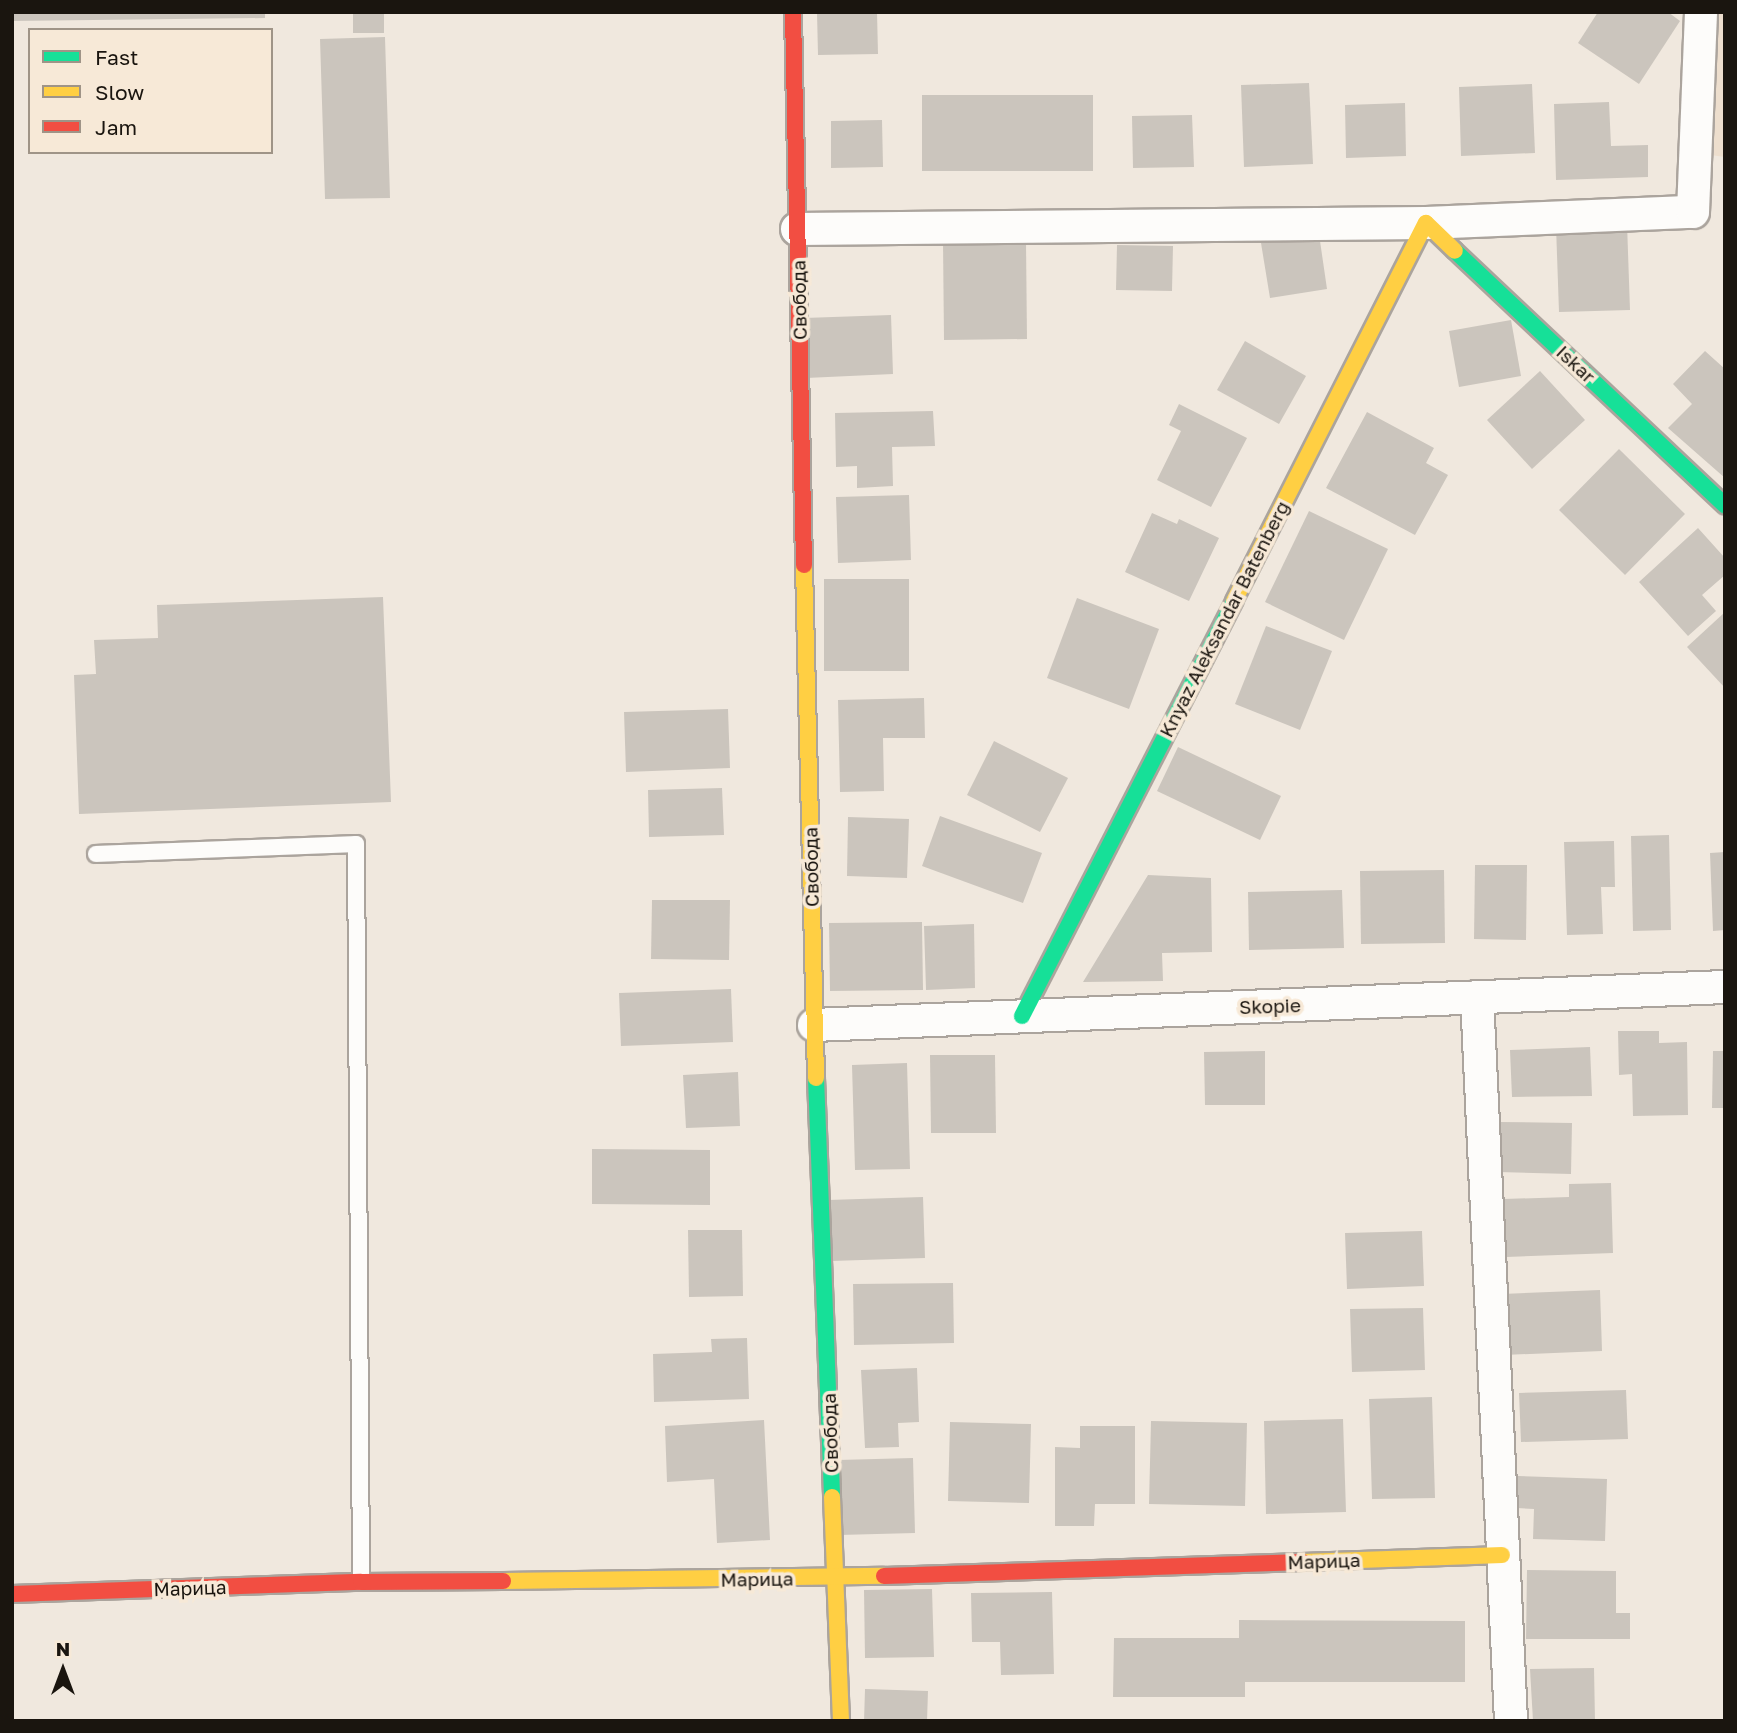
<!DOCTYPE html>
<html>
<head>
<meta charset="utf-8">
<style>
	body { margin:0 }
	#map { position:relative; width:1737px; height:1733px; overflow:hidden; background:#f0e8de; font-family:"Golos Text",sans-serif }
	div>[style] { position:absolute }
	.built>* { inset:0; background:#eddecd }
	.building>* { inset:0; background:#cbc5bd }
	.roads { filter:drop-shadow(2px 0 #aba49d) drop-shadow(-2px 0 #aba49d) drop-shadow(0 2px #aba49d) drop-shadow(0 -2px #aba49d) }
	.lane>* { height:16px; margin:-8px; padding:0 8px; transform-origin:8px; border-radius:8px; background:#fdfcfa }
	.street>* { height:32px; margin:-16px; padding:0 16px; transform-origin:16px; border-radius:16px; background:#fdfcfa }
	.fast>* { height:16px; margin:-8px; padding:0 8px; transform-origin:8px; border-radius:8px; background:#16e098 }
	.slow>* { height:16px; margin:-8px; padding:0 8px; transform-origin:8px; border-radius:8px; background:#ffcf43 }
	.jam>* { height:16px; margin:-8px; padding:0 8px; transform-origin:8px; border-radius:8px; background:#f24e42 }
	span { translate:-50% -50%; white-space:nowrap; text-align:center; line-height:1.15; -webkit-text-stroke:7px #f7e9d7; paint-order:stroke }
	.street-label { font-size:19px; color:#1a150f }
	.frame { position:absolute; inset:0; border:14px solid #1a150f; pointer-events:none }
	.legend { position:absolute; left:28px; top:28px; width:245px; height:126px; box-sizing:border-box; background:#f7e9d7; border:2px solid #9f9487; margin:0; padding:9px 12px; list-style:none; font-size:21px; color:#1a150f }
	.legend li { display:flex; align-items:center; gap:14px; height:35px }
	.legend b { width:35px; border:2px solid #9f9487 }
	.north { position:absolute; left:28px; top:1635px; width:70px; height:70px; -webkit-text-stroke:5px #f7e9d7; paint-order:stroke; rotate:0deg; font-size:19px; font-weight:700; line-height:28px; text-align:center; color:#1a150f }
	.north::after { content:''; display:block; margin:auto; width:24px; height:32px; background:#1a150f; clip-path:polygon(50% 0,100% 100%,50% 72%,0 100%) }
</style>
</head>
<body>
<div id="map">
	<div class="built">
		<div style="clip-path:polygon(1701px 12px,1725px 12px,1725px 157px,1696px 153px)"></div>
	</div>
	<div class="building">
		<div style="clip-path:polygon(12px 12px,265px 12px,265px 18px,12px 21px)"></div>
		<div style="clip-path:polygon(353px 12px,384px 12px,384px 33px,353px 33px)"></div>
		<div style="clip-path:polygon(817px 12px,877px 12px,878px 54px,818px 55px)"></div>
		<div style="clip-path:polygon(1598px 12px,1668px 12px,1680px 21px,1639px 84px,1578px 43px)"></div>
		<div style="clip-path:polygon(385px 37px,390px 198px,325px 199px,320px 39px)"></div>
		<div style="clip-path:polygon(1309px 83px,1313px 164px,1244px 167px,1241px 85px)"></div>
		<div style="clip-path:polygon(1532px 84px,1535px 153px,1461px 156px,1459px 87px)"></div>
		<div style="clip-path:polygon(922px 95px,1093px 95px,1093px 171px,922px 171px)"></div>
		<div style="clip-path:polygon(1609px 102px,1611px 146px,1648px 145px,1648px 177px,1556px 180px,1554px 104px)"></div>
		<div style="clip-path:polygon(1405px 103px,1406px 156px,1346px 158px,1345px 105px)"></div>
		<div style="clip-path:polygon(1192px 115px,1194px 167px,1133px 168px,1132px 116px)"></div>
		<div style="clip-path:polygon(882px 120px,883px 167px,831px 168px,831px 121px)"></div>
		<div style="clip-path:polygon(1627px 223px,1630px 310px,1559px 312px,1556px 226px)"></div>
		<div style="clip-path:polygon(1319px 234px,1327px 289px,1270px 298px,1261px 243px)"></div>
		<div style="clip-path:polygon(1026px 241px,1027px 339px,944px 340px,943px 242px)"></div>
		<div style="clip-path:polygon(1117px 245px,1173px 246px,1172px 291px,1116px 290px)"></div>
		<div style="clip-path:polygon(891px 315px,893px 374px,806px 378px,804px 318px)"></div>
		<div style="clip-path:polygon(1511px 320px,1521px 376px,1459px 387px,1449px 331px)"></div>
		<div style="clip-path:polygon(1245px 341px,1306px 376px,1279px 424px,1217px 390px)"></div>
		<div style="clip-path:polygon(1705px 351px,1725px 369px,1725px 478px,1668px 428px,1692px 404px,1673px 384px)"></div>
		<div style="clip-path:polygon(1540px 371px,1585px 420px,1532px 469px,1487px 420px)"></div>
		<div style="clip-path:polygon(1179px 404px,1247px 438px,1211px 507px,1157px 480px,1181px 431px,1169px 425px)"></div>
		<div style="clip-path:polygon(933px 411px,935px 446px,892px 447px,893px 486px,857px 488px,857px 466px,836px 467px,835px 413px)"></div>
		<div style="clip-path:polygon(1367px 412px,1434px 448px,1426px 463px,1448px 475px,1415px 535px,1326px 488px)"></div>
		<div style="clip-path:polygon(1619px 449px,1685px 514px,1625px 575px,1559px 510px)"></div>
		<div style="clip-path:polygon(909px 495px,911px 560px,838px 563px,836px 497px)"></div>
		<div style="clip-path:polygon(1309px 511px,1388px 549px,1344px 640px,1265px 602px)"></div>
		<div style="clip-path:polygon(1152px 513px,1177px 524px,1179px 519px,1219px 538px,1189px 601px,1125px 572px)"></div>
		<div style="clip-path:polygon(1698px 528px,1725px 558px,1725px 575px,1702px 595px,1716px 611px,1688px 636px,1639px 582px)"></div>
		<div style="clip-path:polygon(824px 579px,909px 579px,909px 671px,824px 671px)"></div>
		<div style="clip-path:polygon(383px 597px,391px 802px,79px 814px,74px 675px,96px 674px,94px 640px,158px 638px,157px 605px)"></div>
		<div style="clip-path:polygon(1077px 598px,1159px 629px,1129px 709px,1047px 678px)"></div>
		<div style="clip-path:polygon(1725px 612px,1725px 688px,1687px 647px)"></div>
		<div style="clip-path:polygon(1266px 626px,1332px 651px,1300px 730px,1235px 704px)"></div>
		<div style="clip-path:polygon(924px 698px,925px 738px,883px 738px,884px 791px,840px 792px,838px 700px)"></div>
		<div style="clip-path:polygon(728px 709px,730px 768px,626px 772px,624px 712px)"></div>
		<div style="clip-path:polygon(994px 741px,1068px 778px,1040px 832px,967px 795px)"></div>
		<div style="clip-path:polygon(1178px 747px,1281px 796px,1260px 840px,1157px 791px)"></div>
		<div style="clip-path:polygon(722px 788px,724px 835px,649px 837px,648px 790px)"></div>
		<div style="clip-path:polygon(940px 816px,1042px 853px,1023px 903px,922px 866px)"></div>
		<div style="clip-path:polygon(848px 817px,909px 819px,907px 878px,847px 876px)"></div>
		<div style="clip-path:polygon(1669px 835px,1671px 930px,1633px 931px,1631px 836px)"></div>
		<div style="clip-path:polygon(1614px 841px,1615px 887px,1601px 887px,1603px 934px,1567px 935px,1564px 842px)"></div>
		<div style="clip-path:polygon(1725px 852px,1725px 930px,1713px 931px,1710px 853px)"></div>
		<div style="clip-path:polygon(1475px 865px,1527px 865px,1526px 940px,1474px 939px)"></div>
		<div style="clip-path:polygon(1444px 870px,1445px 943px,1361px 944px,1360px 871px)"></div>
		<div style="clip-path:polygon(1148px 875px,1211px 878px,1212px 952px,1162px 953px,1163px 981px,1083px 982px)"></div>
		<div style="clip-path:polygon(1342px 890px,1344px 948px,1249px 950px,1248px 892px)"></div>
		<div style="clip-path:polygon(652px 900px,730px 900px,729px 960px,651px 959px)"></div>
		<div style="clip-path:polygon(922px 922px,923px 990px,830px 991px,829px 923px)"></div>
		<div style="clip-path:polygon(974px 924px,975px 988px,926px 990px,924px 926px)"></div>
		<div style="clip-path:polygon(731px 989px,733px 1042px,621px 1046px,619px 993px)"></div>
		<div style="clip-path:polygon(1618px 1031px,1659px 1031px,1659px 1043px,1687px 1042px,1688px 1115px,1633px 1116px,1632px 1074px,1619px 1075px)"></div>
		<div style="clip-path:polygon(1590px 1047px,1592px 1096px,1512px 1097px,1510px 1050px)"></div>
		<div style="clip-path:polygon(1265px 1051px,1265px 1105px,1205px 1105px,1204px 1052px)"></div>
		<div style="clip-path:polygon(1713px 1051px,1725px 1051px,1725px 1108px,1712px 1108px)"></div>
		<div style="clip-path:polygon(930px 1055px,995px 1055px,996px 1133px,931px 1133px)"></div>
		<div style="clip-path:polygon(907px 1063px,910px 1169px,855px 1170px,852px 1065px)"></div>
		<div style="clip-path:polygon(738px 1072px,740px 1126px,686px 1128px,683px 1075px)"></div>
		<div style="clip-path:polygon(1499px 1122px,1572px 1123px,1571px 1174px,1498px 1172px)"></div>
		<div style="clip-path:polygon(592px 1149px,710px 1150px,710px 1205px,592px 1204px)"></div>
		<div style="clip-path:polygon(1611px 1183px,1613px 1253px,1506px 1257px,1504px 1199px,1569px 1197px,1569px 1184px)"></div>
		<div style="clip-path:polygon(923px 1197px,925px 1258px,831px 1261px,828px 1200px)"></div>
		<div style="clip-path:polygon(688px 1230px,742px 1230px,743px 1296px,689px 1297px)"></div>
		<div style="clip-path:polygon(1422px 1231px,1424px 1286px,1347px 1289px,1345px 1233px)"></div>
		<div style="clip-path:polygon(953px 1283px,954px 1343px,854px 1345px,853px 1284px)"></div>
		<div style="clip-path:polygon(1600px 1290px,1602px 1351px,1504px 1355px,1502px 1294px)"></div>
		<div style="clip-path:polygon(1423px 1308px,1425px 1370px,1352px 1372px,1350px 1309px)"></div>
		<div style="clip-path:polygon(747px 1338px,749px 1399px,654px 1402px,653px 1354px,712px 1352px,711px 1339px)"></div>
		<div style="clip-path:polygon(917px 1368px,919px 1422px,898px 1423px,899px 1447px,865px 1448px,861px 1370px)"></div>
		<div style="clip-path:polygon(1626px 1390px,1628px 1439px,1521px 1442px,1519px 1393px)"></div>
		<div style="clip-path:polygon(1432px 1397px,1435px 1498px,1372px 1499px,1369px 1399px)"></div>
		<div style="clip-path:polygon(1343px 1419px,1346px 1512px,1266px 1514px,1264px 1421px)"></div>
		<div style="clip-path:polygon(764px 1420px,770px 1540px,717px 1543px,714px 1479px,667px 1482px,665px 1426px)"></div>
		<div style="clip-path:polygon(1151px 1421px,1247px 1423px,1245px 1506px,1149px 1504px)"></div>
		<div style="clip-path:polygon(950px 1422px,1031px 1424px,1029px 1503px,948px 1501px)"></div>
		<div style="clip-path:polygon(1080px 1426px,1135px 1426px,1135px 1504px,1095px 1504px,1094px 1526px,1055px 1526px,1055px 1447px,1080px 1448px)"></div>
		<div style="clip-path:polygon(913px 1458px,915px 1533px,839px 1535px,838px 1460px)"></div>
		<div style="clip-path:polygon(1518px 1476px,1607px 1479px,1605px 1541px,1533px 1539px,1534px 1509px,1517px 1508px)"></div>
		<div style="clip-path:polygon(1527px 1570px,1616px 1571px,1616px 1613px,1630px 1613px,1630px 1639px,1526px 1639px)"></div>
		<div style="clip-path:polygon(932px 1589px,934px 1657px,865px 1658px,864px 1590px)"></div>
		<div style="clip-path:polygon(1052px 1592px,1054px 1674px,1001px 1675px,1000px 1642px,972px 1642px,971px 1593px)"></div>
		<div style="clip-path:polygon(1239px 1620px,1465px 1621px,1465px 1682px,1245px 1682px,1245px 1697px,1113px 1697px,1114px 1638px,1239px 1638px)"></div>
		<div style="clip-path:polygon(1594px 1668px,1595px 1721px,1533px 1721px,1530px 1669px)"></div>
		<div style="clip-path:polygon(865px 1689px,928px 1691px,927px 1721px,864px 1721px)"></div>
	</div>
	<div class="roads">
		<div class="lane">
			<div style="left:96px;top:854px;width:260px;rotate:-2.2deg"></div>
			<div style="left:356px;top:844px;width:738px;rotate:89.61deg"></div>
		</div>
		<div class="street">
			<div style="left:797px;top:229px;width:629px;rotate:-0.55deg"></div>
			<div style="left:1426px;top:223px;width:267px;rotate:-2.4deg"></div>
			<div style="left:1693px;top:212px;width:200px;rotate:-87.7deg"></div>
			<div style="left:1477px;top:997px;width:725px;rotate:87.31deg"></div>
			<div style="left:814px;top:1025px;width:912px;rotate:-2.39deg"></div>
		</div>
		<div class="fast">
			<div style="left:1455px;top:251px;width:371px;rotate:43.3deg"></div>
			<div style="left:1022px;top:1016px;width:466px;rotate:-62.9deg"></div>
			<div style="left:816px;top:1078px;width:419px;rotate:87.8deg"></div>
		</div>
		<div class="slow">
			<div style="left:804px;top:565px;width:513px;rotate:88.66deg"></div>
			<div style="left:1234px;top:601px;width:424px;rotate:-63.1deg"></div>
			<div style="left:1426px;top:223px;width:40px;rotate:44deg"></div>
			<div style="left:832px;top:1497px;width:224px;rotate:87.7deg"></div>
			<div style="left:1303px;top:1562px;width:199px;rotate:-2deg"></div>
			<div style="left:503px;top:1581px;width:381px;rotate:-0.8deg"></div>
		</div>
		<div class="jam">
			<div style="left:793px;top:12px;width:553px;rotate:88.86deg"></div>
			<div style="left:884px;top:1576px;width:419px;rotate:-1.9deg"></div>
			<div style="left:12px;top:1594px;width:349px;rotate:-2deg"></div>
			<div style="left:361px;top:1582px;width:142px;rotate:-0.4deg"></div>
		</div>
	</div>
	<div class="street-label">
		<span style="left:799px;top:300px;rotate:-91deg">Свобода</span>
		<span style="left:1576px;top:364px;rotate:43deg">Iskar</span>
		<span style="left:1224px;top:619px;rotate:-63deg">Knyaz Aleksandar Batenberg</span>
		<span style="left:811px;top:867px;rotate:-91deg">Свобода</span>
		<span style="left:1270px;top:1006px;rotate:-2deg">Skopie</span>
		<span style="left:830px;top:1433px;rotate:-92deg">Свобода</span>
		<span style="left:1324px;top:1561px;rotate:-2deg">Марица</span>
		<span style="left:757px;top:1579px;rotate:-1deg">Марица</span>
		<span style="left:190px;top:1588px;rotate:-2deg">Марица</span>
	</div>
	<div class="frame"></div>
	<ul class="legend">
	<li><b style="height:9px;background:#16e098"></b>Fast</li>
	<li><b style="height:9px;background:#ffcf43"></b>Slow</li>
	<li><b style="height:9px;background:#f24e42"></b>Jam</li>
	</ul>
	<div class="north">N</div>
</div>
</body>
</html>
